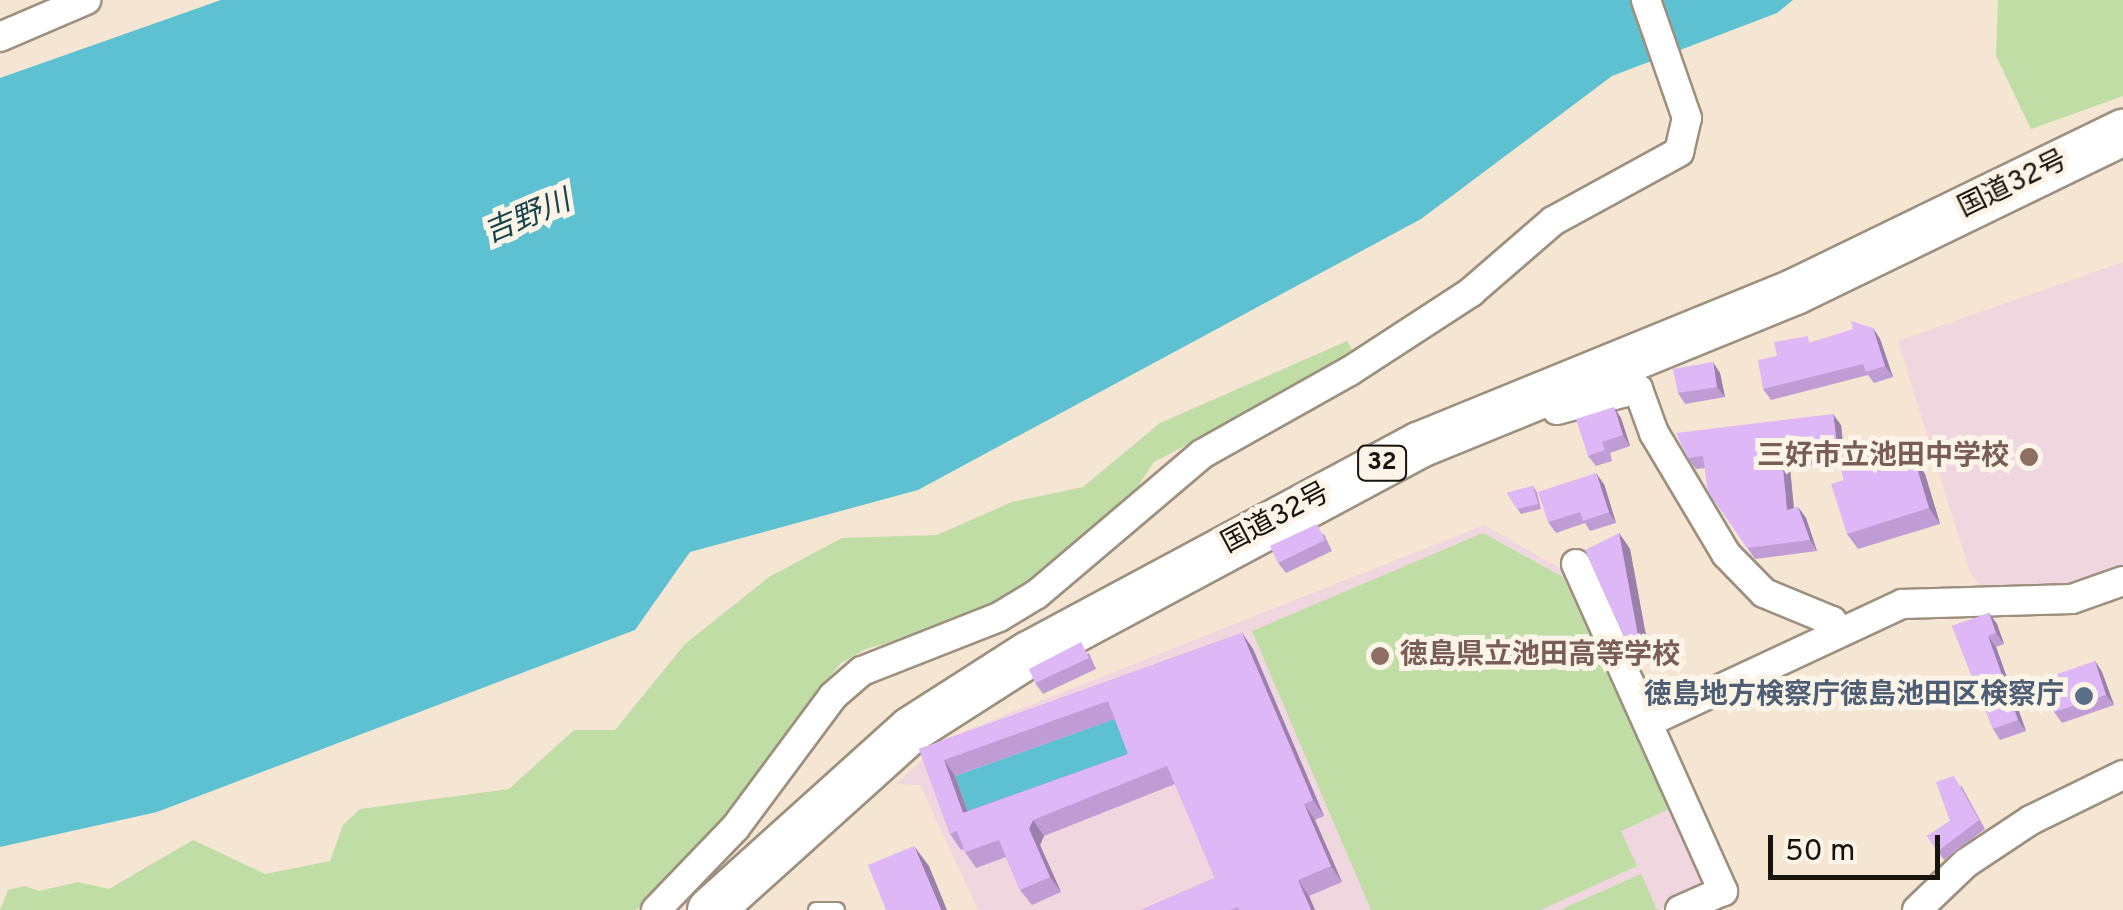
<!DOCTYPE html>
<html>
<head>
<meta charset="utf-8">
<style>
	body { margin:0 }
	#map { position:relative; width:2123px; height:910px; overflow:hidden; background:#f5e5d3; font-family:Overpass,"Noto Sans JP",sans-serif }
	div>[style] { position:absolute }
	.education>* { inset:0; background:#f0d6df }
	.green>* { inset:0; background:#c0dda5 }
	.water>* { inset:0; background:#5dc1d2 }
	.roads { filter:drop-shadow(2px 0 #9e907f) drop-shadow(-2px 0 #9e907f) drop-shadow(0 2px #9e907f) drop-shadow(0 -2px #9e907f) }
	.service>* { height:14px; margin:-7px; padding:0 7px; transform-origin:7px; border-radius:7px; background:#fff }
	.minor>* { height:28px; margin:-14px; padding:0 14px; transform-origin:14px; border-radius:14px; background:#fff }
	.trunk>* { height:45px; margin:-22.5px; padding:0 22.5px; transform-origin:22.5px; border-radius:22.5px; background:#fff }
	.wall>* { inset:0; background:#bf9dd4 }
	.shaded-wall>* { inset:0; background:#9b80ac }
	.building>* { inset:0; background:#deb7f6 }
	.dots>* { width:28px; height:28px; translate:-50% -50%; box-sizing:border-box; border:5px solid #fdf4e8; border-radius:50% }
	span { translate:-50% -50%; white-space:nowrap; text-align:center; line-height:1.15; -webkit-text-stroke:10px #fdf4e8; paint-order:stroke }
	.shield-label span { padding:2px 8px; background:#fdf4e8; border:2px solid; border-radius:8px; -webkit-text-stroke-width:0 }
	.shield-label { font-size:25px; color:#18130c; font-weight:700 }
	.street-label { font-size:28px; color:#18130c }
	.education-label { font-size:28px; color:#785e54; font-weight:700 }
	.right { translate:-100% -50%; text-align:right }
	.left { translate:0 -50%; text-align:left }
	.service-label { font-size:28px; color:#4e5e75; font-weight:700 }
	.water-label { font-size:30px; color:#16444b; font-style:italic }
	.scale { position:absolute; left:1768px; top:835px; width:172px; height:45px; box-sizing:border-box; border:5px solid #18130c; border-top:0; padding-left:12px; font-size:30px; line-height:35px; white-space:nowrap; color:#18130c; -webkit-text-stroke:8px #fdf4e8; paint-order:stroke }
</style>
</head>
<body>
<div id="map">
	<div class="education">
		<div style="clip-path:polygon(2123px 262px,2123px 573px,2092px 585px,1981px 587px,1970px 573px,1898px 341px)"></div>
		<div style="clip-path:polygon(1484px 525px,1568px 573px,1710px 884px,1660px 910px,978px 910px,920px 785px,896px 784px,945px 739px)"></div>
	</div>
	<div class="green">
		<div style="clip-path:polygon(1998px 0,2123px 0,2123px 96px,2031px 129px,1996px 56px)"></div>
		<div style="clip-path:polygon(1347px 341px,1352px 349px,1345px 361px,1154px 462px,1132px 495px,1036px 579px,981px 616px,866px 649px,841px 663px,791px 724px,787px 743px,724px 830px,636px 910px,0 910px,8px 890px,25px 886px,39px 891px,78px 882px,109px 889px,193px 840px,265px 874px,330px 861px,343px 825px,360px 809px,509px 789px,574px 730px,615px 730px,685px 644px,769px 577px,842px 538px,937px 535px,1012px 502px,1083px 487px,1160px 423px)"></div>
		<div style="clip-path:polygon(1483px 533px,1563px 577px,1669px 809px,1621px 831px,1637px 866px,1541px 910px,1371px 910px,1252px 631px)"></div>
		<div style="clip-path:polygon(1641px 874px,1657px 910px,1564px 910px,1564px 908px)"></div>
	</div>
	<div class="water">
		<div style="clip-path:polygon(221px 0,1793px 0,1777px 13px,1612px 76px,1421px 219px,918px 490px,690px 552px,635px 630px,157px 812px,0 847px,0 78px)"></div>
		<div style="clip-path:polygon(1120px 717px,1139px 770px,974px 829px,955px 776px)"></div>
	</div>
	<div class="roads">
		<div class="service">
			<div style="left:816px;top:910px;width:21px"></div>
		</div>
		<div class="minor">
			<div style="left:0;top:37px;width:94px;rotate:-23.3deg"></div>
			<div style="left:1546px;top:393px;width:20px;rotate:57deg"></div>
			<div style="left:1557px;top:410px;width:84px;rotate:-14.5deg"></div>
			<div style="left:1638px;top:389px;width:47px;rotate:70deg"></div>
			<div style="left:1654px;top:433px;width:141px;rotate:59.2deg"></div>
			<div style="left:1726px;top:554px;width:54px;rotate:45.7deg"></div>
			<div style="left:1764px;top:593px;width:74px;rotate:22.4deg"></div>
			<div style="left:1832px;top:621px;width:11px;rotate:52deg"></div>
			<div style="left:1576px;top:564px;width:359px;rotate:65.8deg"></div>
			<div style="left:1723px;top:891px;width:47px;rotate:156.2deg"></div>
			<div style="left:1649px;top:722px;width:279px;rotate:-25deg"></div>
			<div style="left:1902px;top:604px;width:170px;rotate:-1.7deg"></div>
			<div style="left:2072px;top:599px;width:54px;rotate:-19.4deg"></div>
			<div style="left:656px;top:910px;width:114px;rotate:-46.1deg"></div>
			<div style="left:735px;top:828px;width:164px;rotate:-53.4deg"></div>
			<div style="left:833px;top:696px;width:38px;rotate:-41deg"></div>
			<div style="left:862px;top:671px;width:147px;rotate:-21.5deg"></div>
			<div style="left:999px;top:617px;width:44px;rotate:-31.2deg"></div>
			<div style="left:1037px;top:594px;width:216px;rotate:-40.3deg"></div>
			<div style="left:1202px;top:454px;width:170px;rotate:-29.3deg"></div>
			<div style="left:1350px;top:371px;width:145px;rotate:-33.1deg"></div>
			<div style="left:1471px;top:292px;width:108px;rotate:-40.9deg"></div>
			<div style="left:1553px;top:221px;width:144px;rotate:-28.7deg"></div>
			<div style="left:1679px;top:152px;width:35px;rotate:-77deg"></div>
			<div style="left:1687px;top:118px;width:125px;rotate:-109.2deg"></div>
			<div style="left:1917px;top:910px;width:68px;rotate:-43.8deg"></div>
			<div style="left:1966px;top:863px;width:78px;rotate:-33.5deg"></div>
			<div style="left:2031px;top:820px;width:102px;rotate:-26.1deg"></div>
		</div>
		<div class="trunk">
			<div style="left:710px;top:910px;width:270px;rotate:-42deg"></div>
			<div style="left:911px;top:729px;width:141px;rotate:-32.6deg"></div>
			<div style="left:1030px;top:653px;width:442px;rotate:-28.2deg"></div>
			<div style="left:1420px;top:444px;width:405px;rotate:-22.2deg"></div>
			<div style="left:1795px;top:291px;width:365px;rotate:-25.9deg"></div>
		</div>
	</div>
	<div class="wall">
		<div style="clip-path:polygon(1873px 328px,1880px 339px,1893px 377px,1874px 383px,1868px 375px,1771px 400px,1763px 389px,1777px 356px,1812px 342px)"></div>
		<div style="clip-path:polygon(1720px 373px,1725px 397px,1685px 404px,1678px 393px)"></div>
		<div style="clip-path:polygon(1621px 418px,1630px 446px,1610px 453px,1612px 461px,1596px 466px,1588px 456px)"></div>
		<div style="clip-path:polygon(1841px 425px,1844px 457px,1895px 441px,1907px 460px,1925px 474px,1940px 524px,1858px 549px,1847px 534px,1844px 480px,1839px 462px,1790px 468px,1794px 508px,1798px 507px,1806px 518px,1817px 551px,1755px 559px,1708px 491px,1705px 468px,1696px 469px,1688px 458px)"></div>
		<div style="clip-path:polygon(1604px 484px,1616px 523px,1590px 531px,1585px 523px,1556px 533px,1548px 522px)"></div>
		<div style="clip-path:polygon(1533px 486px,1537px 492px,1541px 509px,1521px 514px,1507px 493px)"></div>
		<div style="clip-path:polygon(1619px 533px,1630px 549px,1649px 652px,1637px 656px,1626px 641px)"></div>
		<div style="clip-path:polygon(1324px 534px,1332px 551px,1286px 573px,1278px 563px)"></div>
		<div style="clip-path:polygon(1989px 613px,1997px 624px,2004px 644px,1996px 647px,2026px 731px,2000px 740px,1993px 729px,1952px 626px)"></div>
		<div style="clip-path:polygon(evenodd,1242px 633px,1253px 649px,1324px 816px,1315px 820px,1342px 882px,1309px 896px,1315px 910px,1141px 910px,1215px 878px,1175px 784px,1044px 836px,1040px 845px,1061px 892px,1032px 905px,1020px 890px,1006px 857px,976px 868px,963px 849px,961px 850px,950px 834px,919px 749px,1242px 633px,1115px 719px,1128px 754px,967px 811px,955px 776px,1115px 719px)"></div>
		<div style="clip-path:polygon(1089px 653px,1096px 669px,1043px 694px,1035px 683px)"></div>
		<div style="clip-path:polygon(2095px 661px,2102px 672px,2114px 705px,2062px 723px,2054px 712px)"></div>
		<div style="clip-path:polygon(1961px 785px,1985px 829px,1944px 860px,1927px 836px,1950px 821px)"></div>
	</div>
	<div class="shaded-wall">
		<div style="clip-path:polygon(1873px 328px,1880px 339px,1893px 377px,1885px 366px)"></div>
		<div style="clip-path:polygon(1713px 362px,1720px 373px,1725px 397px,1717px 387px)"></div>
		<div style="clip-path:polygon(1614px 407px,1621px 418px,1630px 446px,1623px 435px)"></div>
		<div style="clip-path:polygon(1833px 414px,1841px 425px,1845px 462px,1838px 451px)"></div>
		<div style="clip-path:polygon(1895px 441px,1906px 457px,1913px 477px,1902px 462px)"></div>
		<div style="clip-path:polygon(1782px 458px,1790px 468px,1795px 521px,1787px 510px)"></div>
		<div style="clip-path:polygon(1914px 458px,1925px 474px,1940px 524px,1929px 508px)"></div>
		<div style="clip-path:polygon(1596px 473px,1604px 484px,1616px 523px,1609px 512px)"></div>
		<div style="clip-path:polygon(1798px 507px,1806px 518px,1817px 551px,1810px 540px)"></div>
		<div style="clip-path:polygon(1619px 533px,1630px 549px,1649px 652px,1638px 636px)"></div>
		<div style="clip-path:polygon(1989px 613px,1997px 624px,2004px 644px,1996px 633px)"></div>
		<div style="clip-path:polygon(1242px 633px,1253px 649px,1324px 816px,1313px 800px)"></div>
		<div style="clip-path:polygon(1988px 636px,1996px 647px,2026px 731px,2018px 720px)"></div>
		<div style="clip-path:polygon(2095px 661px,2102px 672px,2114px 705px,2106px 695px)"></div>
		<div style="clip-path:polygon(944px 760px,955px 776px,974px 829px,963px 813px)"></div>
		<div style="clip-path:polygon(1304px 804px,1315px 820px,1342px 882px,1331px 866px)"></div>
		<div style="clip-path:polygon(1033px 820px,1044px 836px,1040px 845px,1061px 892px,1050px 877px,1029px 829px)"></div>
		<div style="clip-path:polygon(914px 846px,929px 866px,947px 910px,941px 910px)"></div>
		<div style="clip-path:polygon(1298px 880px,1309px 896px,1315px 910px,1311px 910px)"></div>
	</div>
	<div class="building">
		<div style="clip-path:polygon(1851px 321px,1873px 328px,1885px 366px,1866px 372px,1863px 364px,1763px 389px,1758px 360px,1777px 356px,1774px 342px,1808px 336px,1809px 343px,1853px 329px)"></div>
		<div style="clip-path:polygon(1713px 362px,1717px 387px,1678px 393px,1673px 369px)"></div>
		<div style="clip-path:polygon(1614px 407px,1623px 435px,1602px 442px,1605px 450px,1588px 456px,1576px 419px)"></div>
		<div style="clip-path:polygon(1833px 414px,1838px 451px,1782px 458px,1787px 510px,1798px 507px,1810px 540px,1747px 548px,1708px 491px,1703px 456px,1688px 458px,1676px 433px)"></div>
		<div style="clip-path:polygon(1895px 441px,1902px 462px,1914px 458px,1929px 508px,1847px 534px,1831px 484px,1844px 480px,1838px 459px)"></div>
		<div style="clip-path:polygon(1596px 473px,1609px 512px,1583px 521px,1580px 512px,1548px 522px,1538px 492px)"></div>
		<div style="clip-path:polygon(1533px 486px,1538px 504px,1517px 509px,1507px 493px)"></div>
		<div style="clip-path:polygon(1317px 524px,1325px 540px,1278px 563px,1270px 546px)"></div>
		<div style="clip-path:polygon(1619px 533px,1638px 636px,1626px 641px,1585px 550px)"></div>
		<div style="clip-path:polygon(1989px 613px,1996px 633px,1988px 636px,2018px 720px,1993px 729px,1952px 626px)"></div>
		<div style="clip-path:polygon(evenodd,1242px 633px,1313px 800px,1304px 804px,1331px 866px,1298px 880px,1311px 910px,1239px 910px,1238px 907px,1231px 910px,1141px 910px,1215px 878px,1167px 766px,1033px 820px,1029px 829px,1050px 877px,1020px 890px,999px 840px,965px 852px,957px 831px,950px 834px,919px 749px,1242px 633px,1108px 701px,1128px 754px,963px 813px,944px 760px,1108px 701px)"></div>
		<div style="clip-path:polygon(1081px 642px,1089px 658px,1035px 683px,1029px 669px)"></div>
		<div style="clip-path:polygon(2095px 661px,2106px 695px,2054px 712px,2043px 679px)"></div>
		<div style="clip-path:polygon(1954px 776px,1979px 820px,1938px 851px,1927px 836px,1950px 821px,1936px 782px)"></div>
		<div style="clip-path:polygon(914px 846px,941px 910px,886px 910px,868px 865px)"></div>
	</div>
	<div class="dots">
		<div style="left:2029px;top:457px;background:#8d6e63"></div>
		<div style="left:1380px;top:656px;background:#8d6e63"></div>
		<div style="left:2084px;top:696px;background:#5c6f8a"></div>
	</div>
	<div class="shield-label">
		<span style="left:1382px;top:463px">32</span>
	</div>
	<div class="street-label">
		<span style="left:2013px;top:185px;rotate:-26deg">国道32号</span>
		<span style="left:1276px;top:519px;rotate:-28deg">国道32号</span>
	</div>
	<div class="education-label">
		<span class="right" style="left:2009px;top:457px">三好市立池田中学校</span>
		<span class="left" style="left:1400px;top:656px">徳島県立池田高等学校</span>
	</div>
	<div class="service-label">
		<span class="right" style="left:2064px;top:696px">徳島地方検察庁徳島池田区検察庁</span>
	</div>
	<div class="water-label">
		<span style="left:528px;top:219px;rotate:-23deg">吉野川</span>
	</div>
	<div class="scale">50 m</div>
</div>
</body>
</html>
